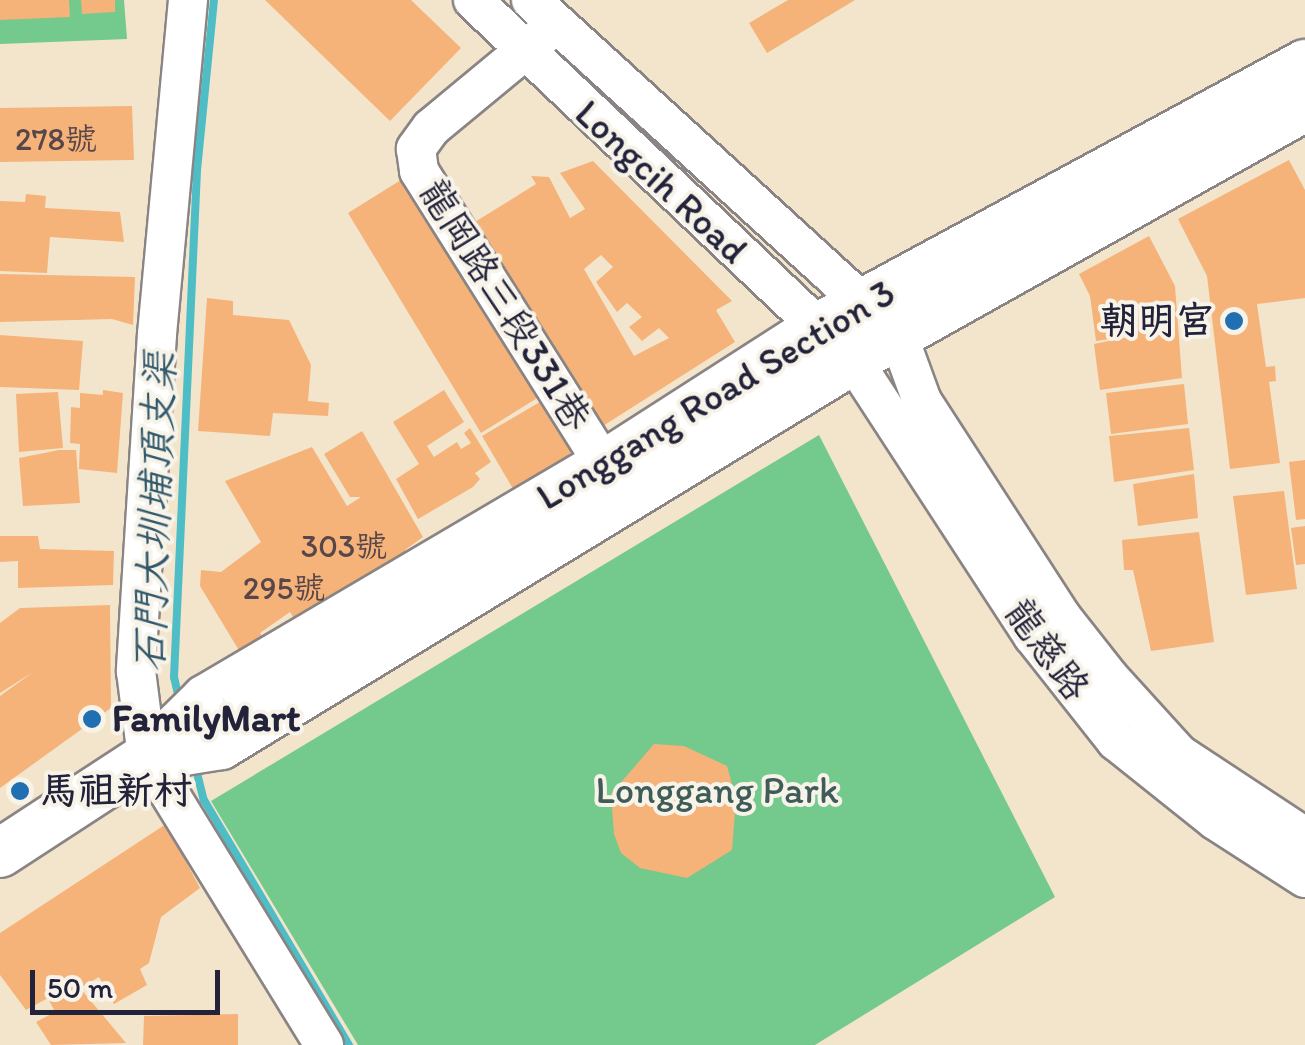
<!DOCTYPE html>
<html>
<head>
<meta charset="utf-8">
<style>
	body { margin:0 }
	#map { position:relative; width:1305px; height:1045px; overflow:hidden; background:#f3e5cc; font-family:Itim,"LXGW WenKai TC",sans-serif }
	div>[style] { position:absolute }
	.green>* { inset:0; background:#74c98d }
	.stream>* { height:8px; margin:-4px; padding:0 4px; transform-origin:4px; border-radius:4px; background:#4ebdc5 }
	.building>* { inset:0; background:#f5b379 }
	.roads { filter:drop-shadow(2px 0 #8a8484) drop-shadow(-2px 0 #8a8484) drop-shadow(0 2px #8a8484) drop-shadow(0 -2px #8a8484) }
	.minor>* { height:38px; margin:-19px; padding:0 19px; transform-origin:19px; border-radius:19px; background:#fff }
	.major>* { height:48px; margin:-24px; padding:0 24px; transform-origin:24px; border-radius:24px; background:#fff }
	.dots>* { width:28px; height:28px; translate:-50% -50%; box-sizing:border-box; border:5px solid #f7f3e8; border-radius:50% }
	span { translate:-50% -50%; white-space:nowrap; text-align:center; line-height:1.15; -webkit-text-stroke:8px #f7f3e8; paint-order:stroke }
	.number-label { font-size:32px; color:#57464a }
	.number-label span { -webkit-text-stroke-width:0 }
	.street-label { font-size:38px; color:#22223b }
	.poi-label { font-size:38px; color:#22223b; font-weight:700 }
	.right { translate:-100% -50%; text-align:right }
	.left { translate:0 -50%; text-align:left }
	.park-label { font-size:38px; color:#3f5c58 }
	.water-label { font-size:40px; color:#31586b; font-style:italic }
	.scale { position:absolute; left:30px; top:970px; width:190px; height:45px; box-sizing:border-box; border:5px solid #22223b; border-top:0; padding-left:12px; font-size:30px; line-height:35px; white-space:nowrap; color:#22223b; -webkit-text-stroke:8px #f7f3e8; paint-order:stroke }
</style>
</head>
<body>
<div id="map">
	<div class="green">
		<div style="clip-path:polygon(0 0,124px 0,127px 39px,0 44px)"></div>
		<div style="clip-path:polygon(819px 435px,1055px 897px,815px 1045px,358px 1045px,211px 801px)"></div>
	</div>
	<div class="stream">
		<div style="left:180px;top:703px;width:27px;rotate:-103deg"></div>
		<div style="left:174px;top:677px;width:508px;rotate:-87.4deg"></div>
		<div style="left:197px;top:170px;width:171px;rotate:-84.3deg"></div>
		<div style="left:195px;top:765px;width:36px;rotate:76deg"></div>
		<div style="left:204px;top:800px;width:285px;rotate:59.4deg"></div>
	</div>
	<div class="building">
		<div style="clip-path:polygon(0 0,69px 0,70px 17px,0 20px)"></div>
		<div style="clip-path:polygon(81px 0,115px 0,115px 12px,82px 14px)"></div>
		<div style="clip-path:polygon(265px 0,411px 0,461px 48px,390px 121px)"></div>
		<div style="clip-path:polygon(788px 0,855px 0,767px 53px,749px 23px)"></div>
		<div style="clip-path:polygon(132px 106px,134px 160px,0 162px,0 108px)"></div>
		<div style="clip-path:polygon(1289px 160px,1305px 190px,1305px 298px,1257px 304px,1266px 367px,1275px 366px,1276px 381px,1269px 382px,1280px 463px,1230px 469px,1207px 276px,1178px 219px)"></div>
		<div style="clip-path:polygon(evenodd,593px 161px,732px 301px,716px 310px,735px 342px,595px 431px,470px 225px,536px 184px,531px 176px,549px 177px,570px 218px,585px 209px,560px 173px,593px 161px,601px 255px,613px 267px,596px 282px,617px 312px,627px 303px,642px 317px,629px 327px,642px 341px,659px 328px,669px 338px,634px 356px,584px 269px,601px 255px)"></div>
		<div style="clip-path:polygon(409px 175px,542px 395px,481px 433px,348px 213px)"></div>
		<div style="clip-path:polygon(26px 194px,46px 196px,45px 208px,120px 212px,124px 242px,50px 237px,47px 273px,0 271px,0 201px,25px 202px)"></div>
		<div style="clip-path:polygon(1149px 236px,1175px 286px,1182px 378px,1100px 390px,1094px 344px,1138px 335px,1096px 341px,1090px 296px,1079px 274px)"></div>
		<div style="clip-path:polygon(0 274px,135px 277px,133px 325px,112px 319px,0 322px)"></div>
		<div style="clip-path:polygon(207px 298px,233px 301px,233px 315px,289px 320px,311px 365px,308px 401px,329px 403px,328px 416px,273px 413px,270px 436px,198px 431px)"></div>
		<div style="clip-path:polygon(0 335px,83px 341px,79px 390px,0 387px)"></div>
		<div style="clip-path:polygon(1184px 384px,1188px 424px,1111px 434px,1106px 393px)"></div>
		<div style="clip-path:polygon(103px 390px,123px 393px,117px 473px,79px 469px,80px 444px,70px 443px,71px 407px,80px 408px,80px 393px,103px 395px)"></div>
		<div style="clip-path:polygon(444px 390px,464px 422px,427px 446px,434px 457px,457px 442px,461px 449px,471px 443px,464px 433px,470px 428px,491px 462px,475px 473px,480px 479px,473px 487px,418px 519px,396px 479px,419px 464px,393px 422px)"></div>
		<div style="clip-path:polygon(58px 392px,63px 448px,19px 452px,16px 394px)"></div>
		<div style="clip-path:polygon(545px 399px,571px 449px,568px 462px,516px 494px,482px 436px)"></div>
		<div style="clip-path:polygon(1189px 428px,1194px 470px,1114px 482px,1109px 436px)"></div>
		<div style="clip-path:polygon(362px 431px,423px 537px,405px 550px,410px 560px,299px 627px,290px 612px,260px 633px,266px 643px,243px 657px,200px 586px,201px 570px,221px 572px,261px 542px,225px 481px,312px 447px,347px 506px,361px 497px,350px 497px,324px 454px)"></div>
		<div style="clip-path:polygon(59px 450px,76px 450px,80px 503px,23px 506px,19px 458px)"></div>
		<div style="clip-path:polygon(1305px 460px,1305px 519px,1296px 520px,1289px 462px)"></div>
		<div style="clip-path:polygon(1194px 474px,1198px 518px,1138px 526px,1133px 484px)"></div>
		<div style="clip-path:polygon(1284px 491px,1297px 589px,1246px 595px,1233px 496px)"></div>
		<div style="clip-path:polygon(1305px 526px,1305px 564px,1296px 565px,1291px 528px)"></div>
		<div style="clip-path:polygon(1199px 532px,1214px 642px,1151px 651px,1133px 570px,1124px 570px,1122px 540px)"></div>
		<div style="clip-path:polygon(0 536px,38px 536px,40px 549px,114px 551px,113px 585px,18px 588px,18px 561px,0 562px)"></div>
		<div style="clip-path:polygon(110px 605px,111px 708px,0 788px,0 696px,33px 672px,0 693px,0 623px,20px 608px)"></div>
		<div style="clip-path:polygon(654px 744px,684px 746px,727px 766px,736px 799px,732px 850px,687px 878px,640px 868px,621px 853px,614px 834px,611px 794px)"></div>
		<div style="clip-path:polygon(166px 824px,200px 888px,161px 917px,149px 963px,140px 969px,147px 985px,114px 1004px,99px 977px,80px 988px,126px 1043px,51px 1045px,36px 1022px,55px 1012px,48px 998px,26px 1010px,0 975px,0 933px)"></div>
		<div style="clip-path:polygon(238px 1014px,238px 1045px,143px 1045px,144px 1016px)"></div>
	</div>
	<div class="roads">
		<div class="minor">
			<div style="left:188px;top:0;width:335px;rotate:95.3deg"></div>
			<div style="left:157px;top:334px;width:338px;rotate:93.6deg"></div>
			<div style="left:136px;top:671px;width:87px;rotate:82.7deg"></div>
			<div style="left:147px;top:757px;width:338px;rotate:58.4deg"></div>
			<div style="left:473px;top:0;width:523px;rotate:43.45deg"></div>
			<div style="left:853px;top:360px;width:330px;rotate:56.9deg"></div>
			<div style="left:1033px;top:636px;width:134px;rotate:51.7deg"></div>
			<div style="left:1116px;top:741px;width:127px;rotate:38.6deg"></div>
			<div style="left:1215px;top:820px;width:107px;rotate:32.8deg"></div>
			<div style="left:531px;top:0;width:497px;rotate:42.4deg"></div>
			<div style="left:898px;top:335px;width:70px;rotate:70deg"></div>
			<div style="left:922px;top:401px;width:256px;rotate:57.1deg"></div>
			<div style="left:1061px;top:616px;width:78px;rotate:51.8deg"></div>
			<div style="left:1109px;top:677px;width:104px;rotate:47.7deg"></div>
			<div style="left:1179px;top:754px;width:151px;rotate:33.4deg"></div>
			<div style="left:541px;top:37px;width:143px;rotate:140.4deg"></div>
			<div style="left:431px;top:128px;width:26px;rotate:126deg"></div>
			<div style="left:416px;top:149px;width:22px;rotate:82deg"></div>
			<div style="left:419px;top:171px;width:347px;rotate:57.8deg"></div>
		</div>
		<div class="major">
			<div style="left:147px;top:757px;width:75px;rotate:-9.2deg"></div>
			<div style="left:221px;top:745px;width:740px;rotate:-31.35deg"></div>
			<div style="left:853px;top:360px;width:518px;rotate:-29.24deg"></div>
			<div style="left:0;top:853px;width:176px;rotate:-33.1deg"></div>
			<div style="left:147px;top:757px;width:83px;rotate:-44.5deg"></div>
			<div style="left:206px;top:699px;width:462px;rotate:-30.5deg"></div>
			<div style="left:604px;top:465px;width:253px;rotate:-32.7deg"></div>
			<div style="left:817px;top:328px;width:555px;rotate:-28.41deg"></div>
		</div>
	</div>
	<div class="dots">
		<div style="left:1234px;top:321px;background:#1f6fb2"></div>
		<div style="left:92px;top:719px;background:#1f6fb2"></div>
		<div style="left:20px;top:791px;background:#1f6fb2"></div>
	</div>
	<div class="number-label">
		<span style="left:56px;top:139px">278號</span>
		<span style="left:344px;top:546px">303號</span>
		<span style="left:284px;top:588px">295號</span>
	</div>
	<div class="street-label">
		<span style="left:661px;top:182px;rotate:43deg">Longcih Road</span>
		<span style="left:505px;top:305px;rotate:58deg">龍岡路三段331巷</span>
		<span style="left:716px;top:395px;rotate:-31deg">Longgang Road Section 3</span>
		<span style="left:1047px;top:650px;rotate:54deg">龍慈路</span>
	</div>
	<div class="poi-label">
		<span class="right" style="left:1214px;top:321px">朝明宮</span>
		<span class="left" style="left:112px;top:719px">FamilyMart</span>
		<span class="left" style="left:40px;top:791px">馬祖新村</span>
	</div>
	<div class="park-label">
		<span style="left:717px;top:791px">Longgang Park</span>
	</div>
	<div class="water-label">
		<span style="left:154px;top:512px;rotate:-88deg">石門大圳埔頂支渠</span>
	</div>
	<div class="scale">50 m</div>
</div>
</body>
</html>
